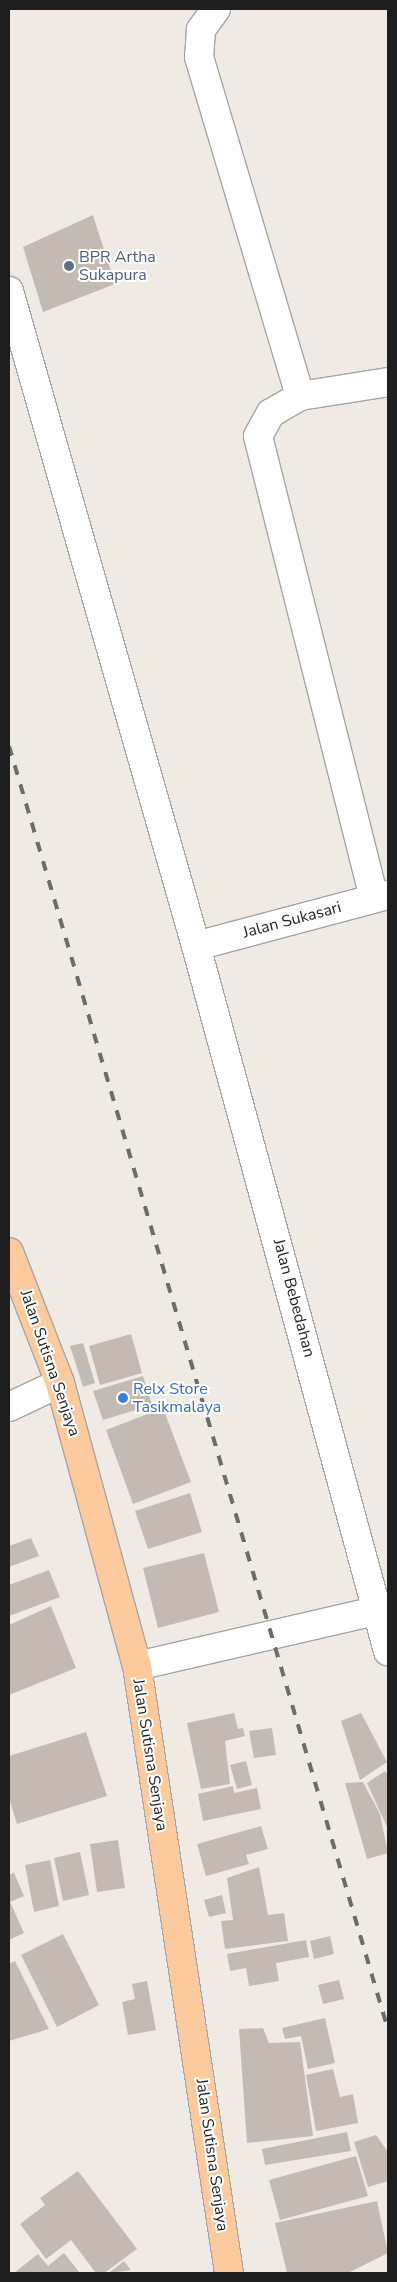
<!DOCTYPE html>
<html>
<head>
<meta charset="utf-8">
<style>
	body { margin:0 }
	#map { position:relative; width:397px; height:2282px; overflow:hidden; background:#efebe4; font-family:"Nunito Sans",sans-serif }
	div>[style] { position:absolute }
	.building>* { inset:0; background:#c4bab4 }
	.roads { filter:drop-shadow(1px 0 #a5a5a5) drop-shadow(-1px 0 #a5a5a5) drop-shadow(0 1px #a5a5a5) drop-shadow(0 -1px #a5a5a5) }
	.minor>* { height:28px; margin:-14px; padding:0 14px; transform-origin:14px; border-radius:14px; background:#fff }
	.major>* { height:28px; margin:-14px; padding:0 14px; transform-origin:14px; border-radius:14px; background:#fcca9c }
	.rail>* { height:4px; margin-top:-2px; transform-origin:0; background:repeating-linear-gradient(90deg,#6c6c6c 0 10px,transparent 0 20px) }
	.dots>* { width:14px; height:14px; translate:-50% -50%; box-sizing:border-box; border:2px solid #fff; border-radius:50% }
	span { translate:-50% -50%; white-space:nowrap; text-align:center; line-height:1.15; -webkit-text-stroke:4px #fff; paint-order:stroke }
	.service-label { font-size:16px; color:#4e5e75 }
	.left { translate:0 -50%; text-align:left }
	.street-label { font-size:16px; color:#1e1e1e }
	.shop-label { font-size:16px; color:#366cbe }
	.frame { position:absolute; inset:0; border:10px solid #1e1e1e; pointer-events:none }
</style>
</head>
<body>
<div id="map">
	<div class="building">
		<div style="clip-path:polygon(93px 215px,115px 284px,43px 312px,23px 247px)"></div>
		<div style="clip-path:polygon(131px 1334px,142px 1373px,100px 1385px,89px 1346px)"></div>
		<div style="clip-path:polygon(83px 1343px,95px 1383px,83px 1387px,70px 1346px)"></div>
		<div style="clip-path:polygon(143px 1376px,152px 1405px,103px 1420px,93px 1391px)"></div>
		<div style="clip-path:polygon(163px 1408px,191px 1482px,133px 1504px,106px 1430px)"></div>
		<div style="clip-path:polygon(190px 1493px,202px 1532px,148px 1549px,135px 1511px)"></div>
		<div style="clip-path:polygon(31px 1538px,39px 1556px,9px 1567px,9px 1546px)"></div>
		<div style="clip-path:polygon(204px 1553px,219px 1612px,158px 1628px,143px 1568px)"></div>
		<div style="clip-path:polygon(49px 1570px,60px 1597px,9px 1616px,9px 1585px)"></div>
		<div style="clip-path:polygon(51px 1606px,76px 1668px,9px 1695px,9px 1625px)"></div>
		<div style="clip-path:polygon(234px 1713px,238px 1729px,243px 1728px,245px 1736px,225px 1741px,230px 1784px,201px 1789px,187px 1723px)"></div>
		<div style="clip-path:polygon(361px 1713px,387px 1762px,360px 1780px,341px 1721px)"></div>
		<div style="clip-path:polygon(272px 1728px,276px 1755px,254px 1758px,249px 1731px)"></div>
		<div style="clip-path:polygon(86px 1732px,107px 1796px,17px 1824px,9px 1798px,9px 1756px)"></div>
		<div style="clip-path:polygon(246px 1761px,252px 1785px,237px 1789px,230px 1765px)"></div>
		<div style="clip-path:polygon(385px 1771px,388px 1775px,388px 1829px,367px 1783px)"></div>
		<div style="clip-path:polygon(363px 1782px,380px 1814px,388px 1853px,367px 1859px,345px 1783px)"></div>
		<div style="clip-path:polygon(233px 1786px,234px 1793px,257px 1788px,261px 1809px,203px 1821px,198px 1794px)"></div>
		<div style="clip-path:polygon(261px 1826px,268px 1849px,246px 1855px,249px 1864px,206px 1876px,197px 1844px)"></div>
		<div style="clip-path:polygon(118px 1840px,125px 1888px,97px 1892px,90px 1844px)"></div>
		<div style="clip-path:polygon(80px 1852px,89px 1895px,63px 1901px,54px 1858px)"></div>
		<div style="clip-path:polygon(50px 1860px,59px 1906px,34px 1912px,25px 1865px)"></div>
		<div style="clip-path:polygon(259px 1867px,268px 1915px,284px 1913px,288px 1941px,225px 1949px,221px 1921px,233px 1920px,227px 1878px)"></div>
		<div style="clip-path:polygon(14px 1873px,24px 1896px,10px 1902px,24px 1933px,9px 1940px,9px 1875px)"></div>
		<div style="clip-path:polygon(222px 1895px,226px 1913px,209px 1917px,204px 1900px)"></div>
		<div style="clip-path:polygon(63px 1934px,99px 2005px,57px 2027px,21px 1955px)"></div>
		<div style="clip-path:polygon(330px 1936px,334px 1954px,314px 1959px,310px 1941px)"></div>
		<div style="clip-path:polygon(306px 1940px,309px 1957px,276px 1963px,279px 1981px,249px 1986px,246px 1968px,230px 1971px,227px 1954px)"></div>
		<div style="clip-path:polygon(15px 1961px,49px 2029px,9px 2041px,9px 1964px)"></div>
		<div style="clip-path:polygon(339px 1980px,344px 1999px,323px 2004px,318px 1985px)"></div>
		<div style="clip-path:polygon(147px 1981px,156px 2030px,128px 2035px,122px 2002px,135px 1999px,132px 1984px)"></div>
		<div style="clip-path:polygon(325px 2018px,335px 2063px,308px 2069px,301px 2036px,285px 2039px,282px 2028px)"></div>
		<div style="clip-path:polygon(263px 2028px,269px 2043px,300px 2042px,313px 2136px,247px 2143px,239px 2029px)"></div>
		<div style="clip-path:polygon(333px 2069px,340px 2097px,353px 2094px,358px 2123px,316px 2131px,306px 2075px)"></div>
		<div style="clip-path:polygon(347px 2132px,351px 2151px,265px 2165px,262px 2149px)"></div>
		<div style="clip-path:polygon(376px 2135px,388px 2152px,388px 2181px,368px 2187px,354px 2142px)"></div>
		<div style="clip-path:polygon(356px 2156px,368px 2196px,280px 2220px,269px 2180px)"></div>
		<div style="clip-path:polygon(78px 2171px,137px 2249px,104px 2273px,96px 2273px,71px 2240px,46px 2259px,20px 2224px,45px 2205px,40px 2198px)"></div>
		<div style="clip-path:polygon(377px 2201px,388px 2253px,348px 2273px,287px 2273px,275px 2223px)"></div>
		<div style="clip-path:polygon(64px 2253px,80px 2273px,14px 2273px,38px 2254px,48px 2266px)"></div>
		<div style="clip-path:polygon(124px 2261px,131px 2270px,109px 2273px)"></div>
	</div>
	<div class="roads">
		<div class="minor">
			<div style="left:216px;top:9px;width:26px;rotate:126deg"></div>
			<div style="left:201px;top:30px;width:27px;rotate:94deg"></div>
			<div style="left:199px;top:57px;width:354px;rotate:73.4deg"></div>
			<div style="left:9px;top:291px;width:681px;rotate:74.07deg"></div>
			<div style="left:196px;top:946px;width:731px;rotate:74.77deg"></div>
			<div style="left:374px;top:898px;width:476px;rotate:-104.1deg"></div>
			<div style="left:258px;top:436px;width:26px;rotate:-61deg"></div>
			<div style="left:271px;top:413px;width:34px;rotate:-30deg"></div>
			<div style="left:300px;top:396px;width:89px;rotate:-9deg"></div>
			<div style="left:196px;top:946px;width:199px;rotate:-14.9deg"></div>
			<div style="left:9px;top:1407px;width:56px;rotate:-25.2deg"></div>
			<div style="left:137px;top:1666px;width:249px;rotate:-13deg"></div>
		</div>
		<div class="major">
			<div style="left:9px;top:1252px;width:141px;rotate:68.7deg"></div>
			<div style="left:60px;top:1383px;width:293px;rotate:74.8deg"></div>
			<div style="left:137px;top:1666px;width:614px;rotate:81.38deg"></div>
		</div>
	</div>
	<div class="rail">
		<div style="left:9px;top:746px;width:1339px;rotate:73.55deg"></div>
	</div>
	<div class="dots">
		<div style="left:69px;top:266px;background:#5c6f8a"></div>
		<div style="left:123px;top:1398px;background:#3f7fe0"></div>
	</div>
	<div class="service-label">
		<span class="left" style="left:79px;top:266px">BPR Artha<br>Sukapura</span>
	</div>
	<div class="street-label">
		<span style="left:292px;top:920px;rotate:-15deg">Jalan Sukasari</span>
		<span style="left:294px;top:1298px;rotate:75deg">Jalan Bebedahan</span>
		<span style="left:50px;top:1363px;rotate:71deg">Jalan Sutisna Senjaya</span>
		<span style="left:150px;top:1755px;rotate:81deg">Jalan Sutisna Senjaya</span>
		<span style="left:212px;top:2155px;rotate:82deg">Jalan Sutisna Senjaya</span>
	</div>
	<div class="shop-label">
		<span class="left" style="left:133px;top:1398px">Relx Store<br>Tasikmalaya</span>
	</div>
	<div class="frame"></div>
</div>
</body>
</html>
